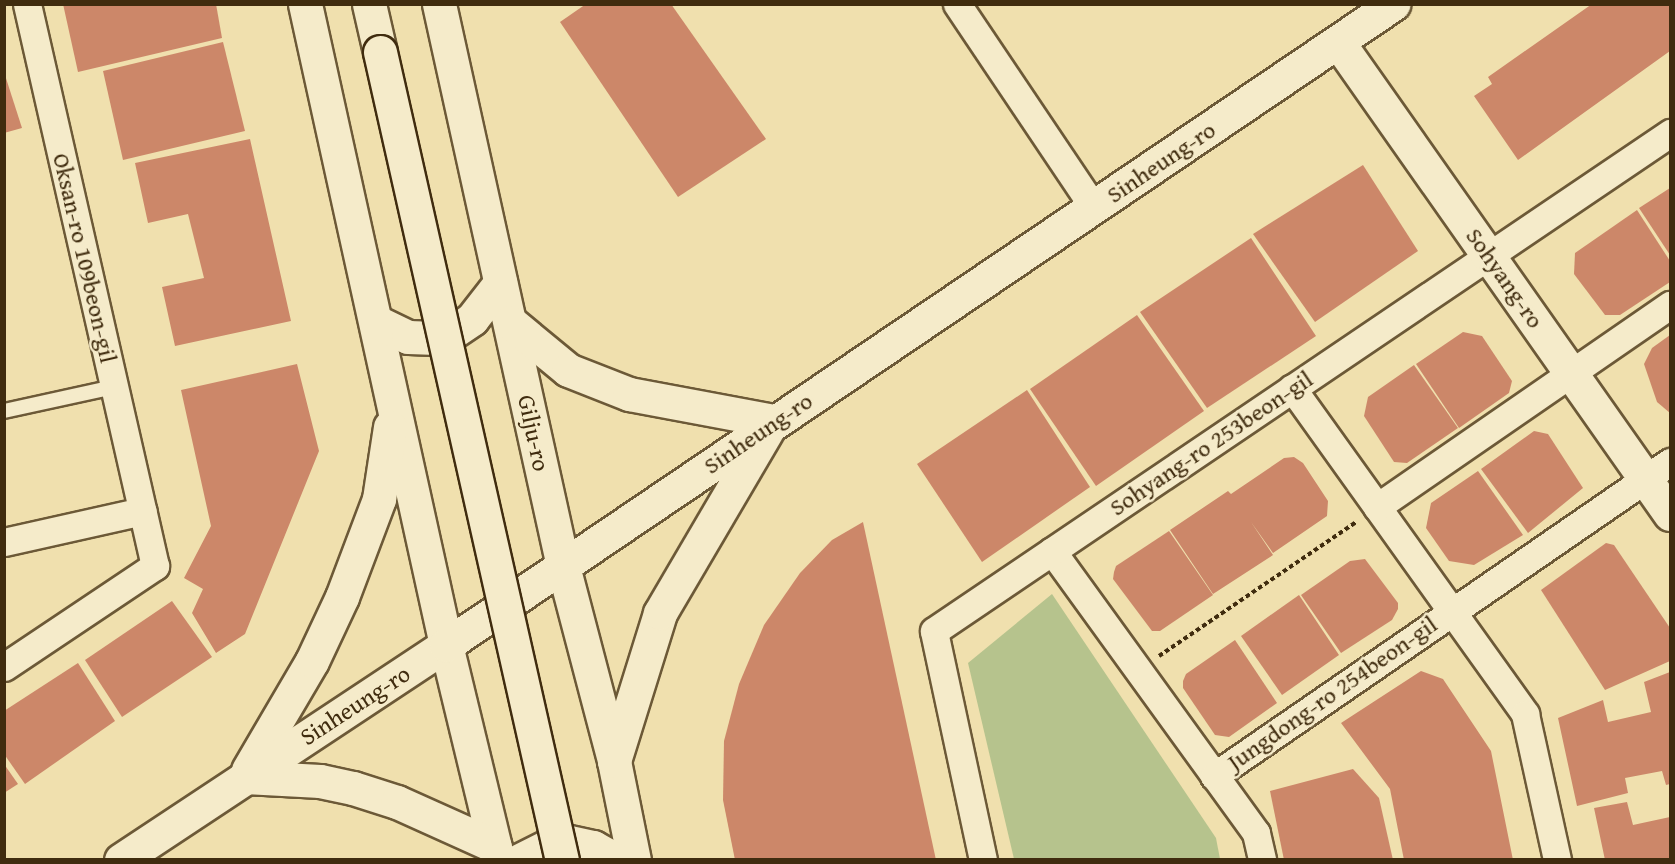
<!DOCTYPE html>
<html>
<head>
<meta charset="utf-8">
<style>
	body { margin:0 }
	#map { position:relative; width:1675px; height:864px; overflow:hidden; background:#f0e0ae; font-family:"Gentium Book Plus",serif }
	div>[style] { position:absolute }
	.green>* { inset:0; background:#b6c38d }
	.building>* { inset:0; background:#cc8769 }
	.path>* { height:4px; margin-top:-2px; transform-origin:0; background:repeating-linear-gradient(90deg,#402c0f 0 4.5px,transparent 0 7.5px) }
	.roads { filter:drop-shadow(2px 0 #6c5937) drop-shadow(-2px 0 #6c5937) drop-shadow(0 2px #6c5937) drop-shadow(0 -2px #6c5937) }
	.lane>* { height:14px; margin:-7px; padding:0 7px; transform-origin:7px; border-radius:7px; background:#f5ebca }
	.street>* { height:27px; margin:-13.5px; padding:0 13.5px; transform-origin:13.5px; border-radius:13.5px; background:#f5ebca }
	.secondary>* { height:33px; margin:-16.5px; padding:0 16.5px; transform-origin:16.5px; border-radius:16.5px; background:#f5ebca }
	.bridges { filter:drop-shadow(2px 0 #402c0f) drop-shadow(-2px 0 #402c0f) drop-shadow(0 2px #402c0f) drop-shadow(0 -2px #402c0f) }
	.secondary-bridge>* { height:33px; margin:-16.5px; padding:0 16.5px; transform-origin:16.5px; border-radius:16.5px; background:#f5ebca }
	span { translate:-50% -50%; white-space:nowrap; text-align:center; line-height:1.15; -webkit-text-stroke:5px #f5ebca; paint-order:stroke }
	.street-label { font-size:24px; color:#402c0f }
	.frame { position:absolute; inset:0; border:6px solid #402c0f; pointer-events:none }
</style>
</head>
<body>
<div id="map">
	<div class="green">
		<div style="clip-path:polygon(1052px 594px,1216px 838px,1220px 859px,1014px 859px,968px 663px)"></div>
	</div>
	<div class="building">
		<div style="clip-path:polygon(63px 4px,216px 4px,222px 38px,78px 72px)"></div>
		<div style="clip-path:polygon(586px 4px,671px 4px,766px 139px,678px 197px,560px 22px)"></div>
		<div style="clip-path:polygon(1592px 4px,1670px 4px,1670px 51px,1518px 160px,1474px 96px,1492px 84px,1488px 77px)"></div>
		<div style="clip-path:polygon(223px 42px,245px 131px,123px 160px,103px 71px)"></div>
		<div style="clip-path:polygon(4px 72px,22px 128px,4px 133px)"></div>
		<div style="clip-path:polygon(250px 139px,291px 321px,175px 346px,162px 287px,204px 278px,188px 214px,148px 223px,135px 163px)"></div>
		<div style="clip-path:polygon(1363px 165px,1418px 251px,1315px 322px,1253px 234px)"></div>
		<div style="clip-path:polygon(1670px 188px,1670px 255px,1639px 208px)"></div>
		<div style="clip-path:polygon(1637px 210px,1670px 261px,1670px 282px,1620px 315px,1605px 315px,1574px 274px,1575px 253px)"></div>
		<div style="clip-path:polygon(1251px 238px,1316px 336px,1207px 408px,1140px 312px)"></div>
		<div style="clip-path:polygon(1137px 315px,1204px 411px,1096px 486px,1030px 389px)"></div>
		<div style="clip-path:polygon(1463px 332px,1482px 336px,1512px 381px,1509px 393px,1459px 428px,1416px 364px)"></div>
		<div style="clip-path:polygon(1670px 335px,1670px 413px,1657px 402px,1644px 364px,1652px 348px)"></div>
		<div style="clip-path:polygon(297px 364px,319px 451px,245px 634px,216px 653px,192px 613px,203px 589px,184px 578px,211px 526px,181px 390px)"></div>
		<div style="clip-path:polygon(1414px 365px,1458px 428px,1407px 463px,1394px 462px,1364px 416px,1368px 397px)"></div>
		<div style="clip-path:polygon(1027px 390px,1090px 487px,982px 562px,917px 464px)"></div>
		<div style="clip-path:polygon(1534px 431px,1548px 434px,1583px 488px,1528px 533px,1481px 469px)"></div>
		<div style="clip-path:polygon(1294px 457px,1303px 463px,1328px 501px,1327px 516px,1273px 553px,1251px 522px,1273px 555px,1213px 594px,1170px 530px,1228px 491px,1231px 494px,1284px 458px)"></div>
		<div style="clip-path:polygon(1478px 471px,1523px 535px,1474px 565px,1449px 561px,1426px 528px,1431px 503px)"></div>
		<div style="clip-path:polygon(863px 522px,936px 860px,735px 860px,723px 800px,724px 741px,739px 684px,764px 625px,800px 573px,832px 540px)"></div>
		<div style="clip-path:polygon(1169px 531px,1213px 595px,1160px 631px,1152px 631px,1113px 579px,1114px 572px,1116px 566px)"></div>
		<div style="clip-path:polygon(1606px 543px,1614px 545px,1670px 628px,1670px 661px,1605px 690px,1541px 590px)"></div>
		<div style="clip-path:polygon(1365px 559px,1398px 603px,1398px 609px,1392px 620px,1341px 653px,1301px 595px,1350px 561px)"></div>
		<div style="clip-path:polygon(1299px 595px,1339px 655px,1282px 695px,1241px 636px)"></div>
		<div style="clip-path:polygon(172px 601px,212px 657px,122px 717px,85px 660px)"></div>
		<div style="clip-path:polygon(1235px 640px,1277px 703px,1229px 737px,1215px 735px,1183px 688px,1183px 681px,1186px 674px)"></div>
		<div style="clip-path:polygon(78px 663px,115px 721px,25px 784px,4px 754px,4px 711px)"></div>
		<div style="clip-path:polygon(1421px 671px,1443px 679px,1491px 751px,1513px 860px,1404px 860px,1390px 789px,1341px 723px)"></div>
		<div style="clip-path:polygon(1670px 672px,1670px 784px,1666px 785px,1662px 771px,1625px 778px,1628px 793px,1577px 806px,1558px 718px,1603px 700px,1608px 722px,1651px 712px,1644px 682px)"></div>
		<div style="clip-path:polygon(4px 764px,18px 784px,4px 793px)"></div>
		<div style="clip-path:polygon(1353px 769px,1379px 798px,1393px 860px,1284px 860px,1270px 791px)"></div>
		<div style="clip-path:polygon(1627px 802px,1633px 825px,1670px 817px,1670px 860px,1605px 860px,1594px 808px)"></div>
	</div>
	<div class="path">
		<div style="left:1159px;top:656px;width:238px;rotate:-34.2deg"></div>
	</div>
	<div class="roads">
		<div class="lane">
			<div style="left:4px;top:411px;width:113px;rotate:-12.3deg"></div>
		</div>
		<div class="street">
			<div style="left:957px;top:4px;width:246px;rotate:56.1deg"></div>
			<div style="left:1292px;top:388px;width:401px;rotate:54.4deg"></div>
			<div style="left:1525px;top:714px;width:149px;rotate:77.6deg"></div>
			<div style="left:1377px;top:507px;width:356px;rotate:-34.6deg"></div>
			<div style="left:4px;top:542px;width:142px;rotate:-12.6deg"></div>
			<div style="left:1052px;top:551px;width:348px;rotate:54.1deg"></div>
			<div style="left:1256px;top:833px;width:28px;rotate:77deg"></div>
			<div style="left:4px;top:667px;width:182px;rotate:-33.8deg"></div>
			<div style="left:155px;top:566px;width:576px;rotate:-102.83deg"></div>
			<div style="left:1214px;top:776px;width:554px;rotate:-34.55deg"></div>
			<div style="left:983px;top:860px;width:234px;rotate:-102.1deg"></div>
			<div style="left:934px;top:631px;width:889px;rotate:-34.08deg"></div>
		</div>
		<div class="secondary">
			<div style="left:305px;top:4px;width:656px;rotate:77.59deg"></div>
			<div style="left:446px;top:645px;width:221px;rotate:76.4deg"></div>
			<div style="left:369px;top:4px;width:49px;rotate:77.1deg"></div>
			<div style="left:439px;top:4px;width:576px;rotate:77.56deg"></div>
			<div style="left:563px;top:566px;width:202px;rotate:75.3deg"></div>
			<div style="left:614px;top:761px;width:101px;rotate:78.6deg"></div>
			<div style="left:1338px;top:42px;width:577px;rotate:54.88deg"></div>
			<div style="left:377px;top:322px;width:34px;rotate:26deg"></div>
			<div style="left:408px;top:337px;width:36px;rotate:2deg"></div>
			<div style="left:444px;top:338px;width:34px;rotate:-34deg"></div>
			<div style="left:472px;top:319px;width:46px;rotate:-52.1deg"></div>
			<div style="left:510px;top:322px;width:75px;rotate:39.6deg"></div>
			<div style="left:568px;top:370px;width:66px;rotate:21.5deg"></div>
			<div style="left:629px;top:394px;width:147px;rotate:10.6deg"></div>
			<div style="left:614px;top:761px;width:155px;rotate:-72.7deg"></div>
			<div style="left:660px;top:613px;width:210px;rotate:-59.6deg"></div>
			<div style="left:248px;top:770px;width:126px;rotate:-59.6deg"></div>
			<div style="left:312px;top:661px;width:71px;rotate:-64.9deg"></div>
			<div style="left:342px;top:597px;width:105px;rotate:-69.3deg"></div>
			<div style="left:379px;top:499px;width:73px;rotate:-81.3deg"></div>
			<div style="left:245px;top:777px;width:75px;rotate:3.1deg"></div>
			<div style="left:320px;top:781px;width:34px;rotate:12deg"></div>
			<div style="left:353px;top:788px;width:46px;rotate:17.7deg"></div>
			<div style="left:397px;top:802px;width:107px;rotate:24.2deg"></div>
			<div style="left:121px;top:860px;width:390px;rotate:-33.5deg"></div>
			<div style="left:446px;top:645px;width:1144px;rotate:-34.09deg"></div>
			<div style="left:520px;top:860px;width:45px;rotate:-26.6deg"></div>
			<div style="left:560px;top:840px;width:34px;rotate:12deg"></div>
			<div style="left:593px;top:847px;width:26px;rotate:29deg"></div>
		</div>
	</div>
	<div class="bridges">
		<div class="secondary-bridge">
			<div style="left:380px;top:52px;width:828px;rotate:77.31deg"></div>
		</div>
	</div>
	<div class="street-label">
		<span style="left:1161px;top:162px;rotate:-34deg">Sinheung-ro</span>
		<span style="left:85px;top:258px;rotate:77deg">Oksan-ro 109beon-gil</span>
		<span style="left:1505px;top:278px;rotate:55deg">Sohyang-ro</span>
		<span style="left:534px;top:433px;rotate:78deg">Gilju-ro</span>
		<span style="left:758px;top:433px;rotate:-34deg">Sinheung-ro</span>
		<span style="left:1211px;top:443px;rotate:-34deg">Sohyang-ro 253beon-gil</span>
		<span style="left:1332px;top:693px;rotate:-35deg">Jungdong-ro 254beon-gil</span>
		<span style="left:355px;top:705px;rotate:-33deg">Sinheung-ro</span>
	</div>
	<div class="frame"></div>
</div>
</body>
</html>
